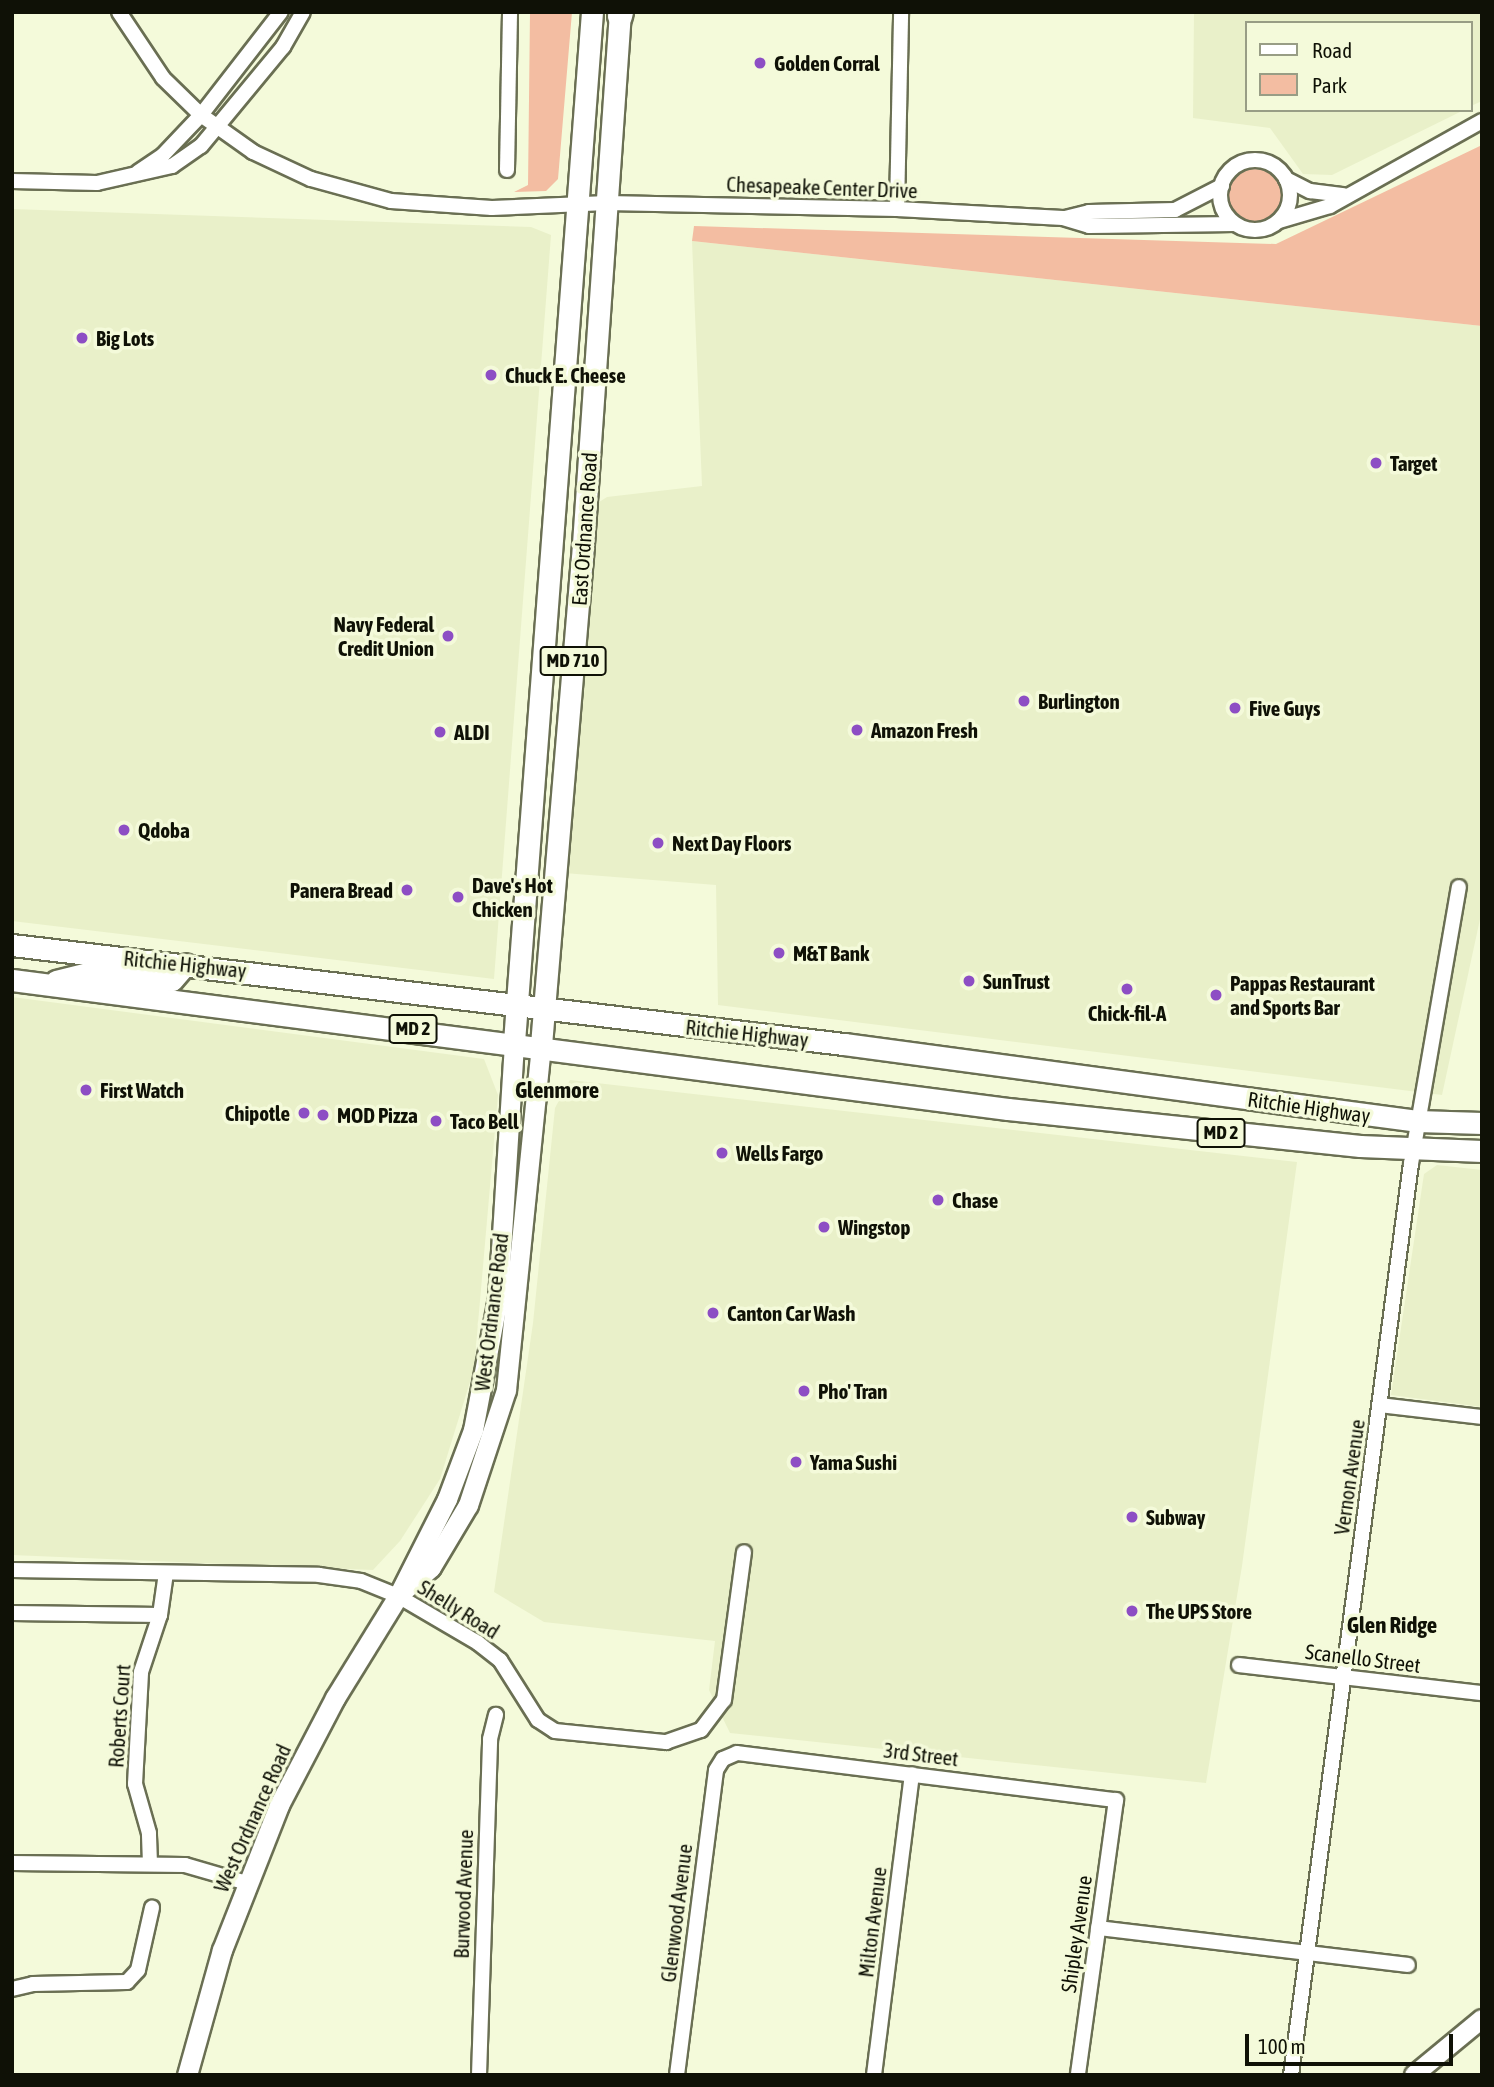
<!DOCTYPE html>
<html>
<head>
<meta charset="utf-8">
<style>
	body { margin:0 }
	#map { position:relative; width:1494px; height:2087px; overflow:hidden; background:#f4fada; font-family:"Asap Condensed",sans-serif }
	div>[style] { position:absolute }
	.built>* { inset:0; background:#e9f0c9 }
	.green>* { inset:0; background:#f3bda2 }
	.round { border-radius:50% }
	.roads { filter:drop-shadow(2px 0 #6a6f53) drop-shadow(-2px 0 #6a6f53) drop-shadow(0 2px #6a6f53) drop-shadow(0 -2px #6a6f53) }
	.minor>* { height:14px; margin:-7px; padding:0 7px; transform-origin:7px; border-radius:7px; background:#fff }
	.minor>.ring { margin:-7px; padding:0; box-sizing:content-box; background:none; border:14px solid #fff; border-radius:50% }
	.tertiary>* { height:18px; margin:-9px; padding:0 9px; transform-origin:9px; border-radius:9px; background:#fff }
	.secondary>* { height:19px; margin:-9.5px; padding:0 9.5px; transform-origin:9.5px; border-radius:9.5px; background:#fff }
	.primary>* { height:21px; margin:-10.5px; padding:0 10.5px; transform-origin:10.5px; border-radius:10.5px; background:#fff }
	.motorway>* { height:24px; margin:-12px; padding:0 12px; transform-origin:12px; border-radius:12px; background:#fff }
	.dots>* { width:19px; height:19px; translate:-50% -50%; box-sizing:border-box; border:4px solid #f4fada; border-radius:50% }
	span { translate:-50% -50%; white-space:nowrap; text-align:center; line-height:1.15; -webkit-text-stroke:7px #f4fada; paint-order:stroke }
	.shield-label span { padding:2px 5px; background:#f4fada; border:2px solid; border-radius:5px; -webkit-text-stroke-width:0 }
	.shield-label { font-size:19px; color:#0f1106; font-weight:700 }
	.poi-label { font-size:21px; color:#0f1106; font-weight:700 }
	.left { translate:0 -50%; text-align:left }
	.right { translate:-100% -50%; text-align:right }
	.street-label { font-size:21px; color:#0f1106 }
	.neighbourhood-label { font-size:23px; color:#0f1106; font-weight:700 }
	.frame { position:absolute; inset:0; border:14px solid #0f1106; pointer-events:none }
	.legend { position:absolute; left:1245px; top:21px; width:228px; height:91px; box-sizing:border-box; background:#f4fada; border:2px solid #989d85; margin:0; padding:9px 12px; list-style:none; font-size:21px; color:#0f1106 }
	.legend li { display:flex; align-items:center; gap:14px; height:35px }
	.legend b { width:35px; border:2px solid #989d85 }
	.scale { position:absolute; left:1245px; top:2034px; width:208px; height:32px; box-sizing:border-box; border:4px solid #0f1106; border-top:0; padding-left:9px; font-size:21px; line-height:24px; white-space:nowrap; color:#0f1106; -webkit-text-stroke:5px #f4fada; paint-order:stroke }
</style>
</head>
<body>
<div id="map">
	<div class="built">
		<div style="clip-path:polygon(1194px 12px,1482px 12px,1482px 101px,1471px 106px,1471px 23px,1247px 23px,1247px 110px,1464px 110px,1332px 175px,1303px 174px,1270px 128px,1193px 118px)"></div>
		<div style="clip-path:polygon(12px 209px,531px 227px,551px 235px,494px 979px,12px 921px)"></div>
		<div style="clip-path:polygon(692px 241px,1482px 326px,1482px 910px,1442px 1095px,718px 1005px,716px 885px,564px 873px,593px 506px,607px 497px,702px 486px)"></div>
		<div style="clip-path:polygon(12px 997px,484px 1059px,498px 1095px,474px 1369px,440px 1479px,400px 1541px,373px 1570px,12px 1555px)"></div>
		<div style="clip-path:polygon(570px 1080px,1297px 1162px,1242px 1566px,1206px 1783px,730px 1733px,709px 1690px,715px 1641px,544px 1622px,494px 1592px,533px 1323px,555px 1108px)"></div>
		<div style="clip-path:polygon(1437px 1165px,1482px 1170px,1482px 1407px,1391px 1395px,1424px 1174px)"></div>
	</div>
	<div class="green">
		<div style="clip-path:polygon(530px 12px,572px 12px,558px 179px,546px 191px,514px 192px,528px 185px)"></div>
		<div style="clip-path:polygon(1482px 145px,1482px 326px,692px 241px,694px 226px,1276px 244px)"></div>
		<div class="round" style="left:1228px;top:169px;width:54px;height:54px"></div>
	</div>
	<div class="roads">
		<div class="minor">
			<div style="left:119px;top:12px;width:79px;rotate:56.3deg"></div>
			<div style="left:163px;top:78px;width:53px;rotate:44.2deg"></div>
			<div style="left:201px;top:115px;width:64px;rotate:35.4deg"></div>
			<div style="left:253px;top:152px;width:64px;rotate:25deg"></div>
			<div style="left:311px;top:179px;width:83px;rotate:15.4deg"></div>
			<div style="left:391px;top:201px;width:101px;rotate:4deg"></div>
			<div style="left:492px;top:208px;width:115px;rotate:-2.5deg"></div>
			<div style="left:607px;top:203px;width:290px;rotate:1.2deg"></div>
			<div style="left:897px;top:209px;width:166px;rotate:3.1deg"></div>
			<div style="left:1063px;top:218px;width:27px;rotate:17deg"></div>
			<div style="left:1089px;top:226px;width:146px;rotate:-0.8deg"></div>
			<div class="ring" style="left:1220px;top:160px;width:56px;height:56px"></div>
			<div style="left:507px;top:170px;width:158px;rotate:-88.9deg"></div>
			<div style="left:138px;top:172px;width:30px;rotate:-34deg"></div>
			<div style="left:163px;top:155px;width:55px;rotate:-46.5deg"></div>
			<div style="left:201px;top:115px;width:130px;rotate:-52.2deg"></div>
			<div style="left:1286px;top:179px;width:27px;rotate:27deg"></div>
			<div style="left:1310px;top:191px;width:34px;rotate:7deg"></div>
			<div style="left:12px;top:181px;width:85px;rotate:1.3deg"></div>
			<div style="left:97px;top:183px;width:77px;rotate:-12.8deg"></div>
			<div style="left:172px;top:166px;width:35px;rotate:-35deg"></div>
			<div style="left:201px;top:146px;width:129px;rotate:-50.4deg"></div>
			<div style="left:283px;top:47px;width:40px;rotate:-60.3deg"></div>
			<div style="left:897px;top:209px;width:197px;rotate:-88.8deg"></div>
			<div style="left:1065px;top:218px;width:25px;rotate:-14deg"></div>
			<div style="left:1089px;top:212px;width:86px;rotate:-1.3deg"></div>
			<div style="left:1175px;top:210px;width:53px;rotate:-27.1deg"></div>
			<div style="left:1279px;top:221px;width:53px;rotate:-16.4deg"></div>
			<div style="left:1330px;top:206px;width:174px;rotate:-29.2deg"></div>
			<div style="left:1380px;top:1405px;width:103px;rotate:6.7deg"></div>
			<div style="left:12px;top:1570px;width:307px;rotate:0.9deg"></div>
			<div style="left:319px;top:1575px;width:42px;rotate:8.1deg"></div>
			<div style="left:361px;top:1581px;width:40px;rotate:22deg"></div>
			<div style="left:398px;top:1596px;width:93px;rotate:30.4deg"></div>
			<div style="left:478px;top:1643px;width:28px;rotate:38deg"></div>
			<div style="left:500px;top:1660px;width:71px;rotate:57.7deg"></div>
			<div style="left:538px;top:1720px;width:20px;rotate:33deg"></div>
			<div style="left:555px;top:1731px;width:112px;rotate:5.7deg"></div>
			<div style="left:666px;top:1742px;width:37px;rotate:-19deg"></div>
			<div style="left:701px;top:1730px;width:38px;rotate:-53deg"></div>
			<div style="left:724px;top:1700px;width:149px;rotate:-82.3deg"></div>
			<div style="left:12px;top:1613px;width:148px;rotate:0.8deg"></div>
			<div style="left:1239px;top:1665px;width:245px;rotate:6.6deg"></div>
			<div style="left:12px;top:1863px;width:173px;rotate:0.7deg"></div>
			<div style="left:185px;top:1865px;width:65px;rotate:16.2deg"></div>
			<div style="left:150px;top:1864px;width:31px;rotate:-92deg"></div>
			<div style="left:149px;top:1833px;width:51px;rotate:-105.9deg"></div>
			<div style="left:135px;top:1784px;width:112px;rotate:-86.9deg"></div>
			<div style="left:141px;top:1672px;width:60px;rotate:-71.6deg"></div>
			<div style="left:160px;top:1615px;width:42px;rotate:-81.9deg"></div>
			<div style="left:1098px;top:1928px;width:312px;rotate:6.8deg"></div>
			<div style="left:12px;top:1989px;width:22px;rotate:-13deg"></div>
			<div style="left:33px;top:1984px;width:94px;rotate:-1.2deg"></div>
			<div style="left:127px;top:1982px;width:16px;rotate:-47deg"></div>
			<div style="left:138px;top:1970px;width:64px;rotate:-77.3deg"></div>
			<div style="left:479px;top:2075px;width:336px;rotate:-88.1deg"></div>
			<div style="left:490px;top:1739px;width:25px;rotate:-76deg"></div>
			<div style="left:677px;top:2075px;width:307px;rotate:-82.7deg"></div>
			<div style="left:716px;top:1770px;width:13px;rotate:-58deg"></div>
			<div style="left:723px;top:1759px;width:15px;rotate:-23deg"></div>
			<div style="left:737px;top:1753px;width:382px;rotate:7.1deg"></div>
			<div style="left:1116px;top:1800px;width:278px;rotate:97.9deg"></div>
			<div style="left:874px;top:2075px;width:303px;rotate:-82.8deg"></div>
			<div style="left:1291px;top:2075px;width:919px;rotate:-82.5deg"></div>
			<div style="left:1411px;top:1164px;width:281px;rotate:-80.2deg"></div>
		</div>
		<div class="tertiary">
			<div style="left:1414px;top:2075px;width:88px;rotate:-39.5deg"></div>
		</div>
		<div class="secondary">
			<div style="left:404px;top:1590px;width:35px;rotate:-40deg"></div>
			<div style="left:431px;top:1567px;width:72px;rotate:-59.2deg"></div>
			<div style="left:468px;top:1505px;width:121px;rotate:-71.7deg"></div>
			<div style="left:506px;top:1390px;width:347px;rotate:-84.2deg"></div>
			<div style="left:187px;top:2075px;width:130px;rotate:-74.4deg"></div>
			<div style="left:222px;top:1950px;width:156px;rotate:-68.5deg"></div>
			<div style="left:279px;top:1805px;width:121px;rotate:-62.4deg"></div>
			<div style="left:335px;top:1698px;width:120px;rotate:-58.3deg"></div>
			<div style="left:398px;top:1596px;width:109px;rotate:-63.2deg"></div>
			<div style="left:447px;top:1499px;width:74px;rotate:-69.4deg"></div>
			<div style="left:473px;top:1430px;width:134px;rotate:-79.3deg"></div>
			<div style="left:498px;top:1298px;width:256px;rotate:-86.4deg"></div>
		</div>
		<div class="primary">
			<div style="left:12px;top:945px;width:838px;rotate:6.79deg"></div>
			<div style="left:844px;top:1044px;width:578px;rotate:7.65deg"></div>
			<div style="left:1417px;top:1121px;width:65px;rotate:1.8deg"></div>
			<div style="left:12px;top:980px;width:1004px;rotate:7.38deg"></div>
			<div style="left:1008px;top:1109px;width:354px;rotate:6deg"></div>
			<div style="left:1360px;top:1146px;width:122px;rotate:2.3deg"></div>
			<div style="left:56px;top:981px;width:30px;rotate:-14deg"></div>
			<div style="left:85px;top:974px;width:87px;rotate:3.9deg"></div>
			<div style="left:172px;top:980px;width:21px;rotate:-49deg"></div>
			<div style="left:514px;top:1042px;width:1033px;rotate:-85.67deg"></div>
			<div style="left:541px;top:1045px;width:489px;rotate:-85.2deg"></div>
			<div style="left:582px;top:558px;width:547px;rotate:-86.02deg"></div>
		</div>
		<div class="motorway">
			<div style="left:620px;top:16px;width:4px;rotate:-76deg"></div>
		</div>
	</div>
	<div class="dots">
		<div style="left:760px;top:63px;background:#8d4ec4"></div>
		<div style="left:82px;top:338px;background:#8d4ec4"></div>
		<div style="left:491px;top:375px;background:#8d4ec4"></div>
		<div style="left:1376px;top:463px;background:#8d4ec4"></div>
		<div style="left:448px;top:636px;background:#8d4ec4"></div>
		<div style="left:1024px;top:701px;background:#8d4ec4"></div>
		<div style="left:1235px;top:708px;background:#8d4ec4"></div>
		<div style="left:857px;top:730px;background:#8d4ec4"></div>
		<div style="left:440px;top:732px;background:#8d4ec4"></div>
		<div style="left:124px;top:830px;background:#8d4ec4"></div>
		<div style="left:658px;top:843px;background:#8d4ec4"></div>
		<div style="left:407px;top:890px;background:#8d4ec4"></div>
		<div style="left:458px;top:897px;background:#8d4ec4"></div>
		<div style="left:779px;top:953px;background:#8d4ec4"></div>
		<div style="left:969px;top:981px;background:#8d4ec4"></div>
		<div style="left:1127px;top:989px;background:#8d4ec4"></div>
		<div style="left:1216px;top:995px;background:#8d4ec4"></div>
		<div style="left:86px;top:1090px;background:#8d4ec4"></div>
		<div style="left:304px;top:1113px;background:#8d4ec4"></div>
		<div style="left:323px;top:1115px;background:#8d4ec4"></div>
		<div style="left:436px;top:1121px;background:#8d4ec4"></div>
		<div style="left:722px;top:1153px;background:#8d4ec4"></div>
		<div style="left:938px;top:1200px;background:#8d4ec4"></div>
		<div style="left:824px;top:1227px;background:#8d4ec4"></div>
		<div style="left:713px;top:1313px;background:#8d4ec4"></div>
		<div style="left:804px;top:1391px;background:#8d4ec4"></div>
		<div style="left:796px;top:1462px;background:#8d4ec4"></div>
		<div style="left:1132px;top:1517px;background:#8d4ec4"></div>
		<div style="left:1132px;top:1611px;background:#8d4ec4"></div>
	</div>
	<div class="shield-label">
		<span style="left:573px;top:661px">MD 710</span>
		<span style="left:413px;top:1029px">MD 2</span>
		<span style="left:1221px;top:1133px">MD 2</span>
	</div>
	<div class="poi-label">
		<span class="left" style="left:774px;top:63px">Golden Corral</span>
		<span class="left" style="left:96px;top:338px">Big Lots</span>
		<span class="left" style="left:505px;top:375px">Chuck E. Cheese</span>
		<span class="left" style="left:1390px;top:463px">Target</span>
		<span class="right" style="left:434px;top:636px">Navy Federal<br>Credit Union</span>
		<span class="left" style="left:1038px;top:701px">Burlington</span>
		<span class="left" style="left:1249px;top:708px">Five Guys</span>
		<span class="left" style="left:871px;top:730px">Amazon Fresh</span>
		<span class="left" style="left:454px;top:732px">ALDI</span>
		<span class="left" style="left:138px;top:830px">Qdoba</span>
		<span class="left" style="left:672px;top:843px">Next Day Floors</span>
		<span class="left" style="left:472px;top:897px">Dave's Hot<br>Chicken</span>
		<span class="right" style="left:393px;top:890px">Panera Bread</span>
		<span class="left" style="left:793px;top:953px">M&amp;T Bank</span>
		<span class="left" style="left:983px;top:981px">SunTrust</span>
		<span class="left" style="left:1230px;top:995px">Pappas Restaurant<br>and Sports Bar</span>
		<span style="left:1127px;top:1013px">Chick-fil-A</span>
		<span class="left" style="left:100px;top:1090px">First Watch</span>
		<span class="right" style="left:290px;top:1113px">Chipotle</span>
		<span class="left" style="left:337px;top:1115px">MOD Pizza</span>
		<span class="left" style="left:450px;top:1121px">Taco Bell</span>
		<span class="left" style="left:736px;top:1153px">Wells Fargo</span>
		<span class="left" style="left:952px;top:1200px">Chase</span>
		<span class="left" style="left:838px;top:1227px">Wingstop</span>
		<span class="left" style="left:727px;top:1313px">Canton Car Wash</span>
		<span class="left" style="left:818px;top:1391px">Pho' Tran</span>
		<span class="left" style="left:810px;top:1462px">Yama Sushi</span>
		<span class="left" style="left:1146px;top:1517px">Subway</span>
		<span class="left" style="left:1146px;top:1611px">The UPS Store</span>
	</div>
	<div class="street-label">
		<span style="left:822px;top:187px;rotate:2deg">Chesapeake Center Drive</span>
		<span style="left:584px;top:529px;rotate:-86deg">East Ordnance Road</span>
		<span style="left:185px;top:964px;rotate:6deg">Ritchie Highway</span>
		<span style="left:747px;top:1033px;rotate:6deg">Ritchie Highway</span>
		<span style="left:1309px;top:1107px;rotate:8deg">Ritchie Highway</span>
		<span style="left:491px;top:1312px;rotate:-83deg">West Ordnance Road</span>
		<span style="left:1349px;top:1477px;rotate:-82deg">Vernon Avenue</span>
		<span style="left:459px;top:1609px;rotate:32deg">Shelly Road</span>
		<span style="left:1363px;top:1658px;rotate:7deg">Scanello Street</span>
		<span style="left:119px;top:1716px;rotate:-86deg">Roberts Court</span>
		<span style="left:921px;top:1754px;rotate:7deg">3rd Street</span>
		<span style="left:252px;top:1818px;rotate:-66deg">West Ordnance Road</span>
		<span style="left:463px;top:1894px;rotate:-88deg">Burwood Avenue</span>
		<span style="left:676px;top:1913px;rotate:-83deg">Glenwood Avenue</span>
		<span style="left:872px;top:1922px;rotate:-83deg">Milton Avenue</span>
		<span style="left:1076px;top:1934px;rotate:-82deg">Shipley Avenue</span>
	</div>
	<div class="neighbourhood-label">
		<span style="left:557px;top:1090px">Glenmore</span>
		<span style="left:1392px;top:1625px">Glen Ridge</span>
	</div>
	<div class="frame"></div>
	<ul class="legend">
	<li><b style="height:9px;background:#fff"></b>Road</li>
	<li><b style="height:19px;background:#f3bda2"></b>Park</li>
	</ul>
	<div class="scale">100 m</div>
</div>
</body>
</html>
